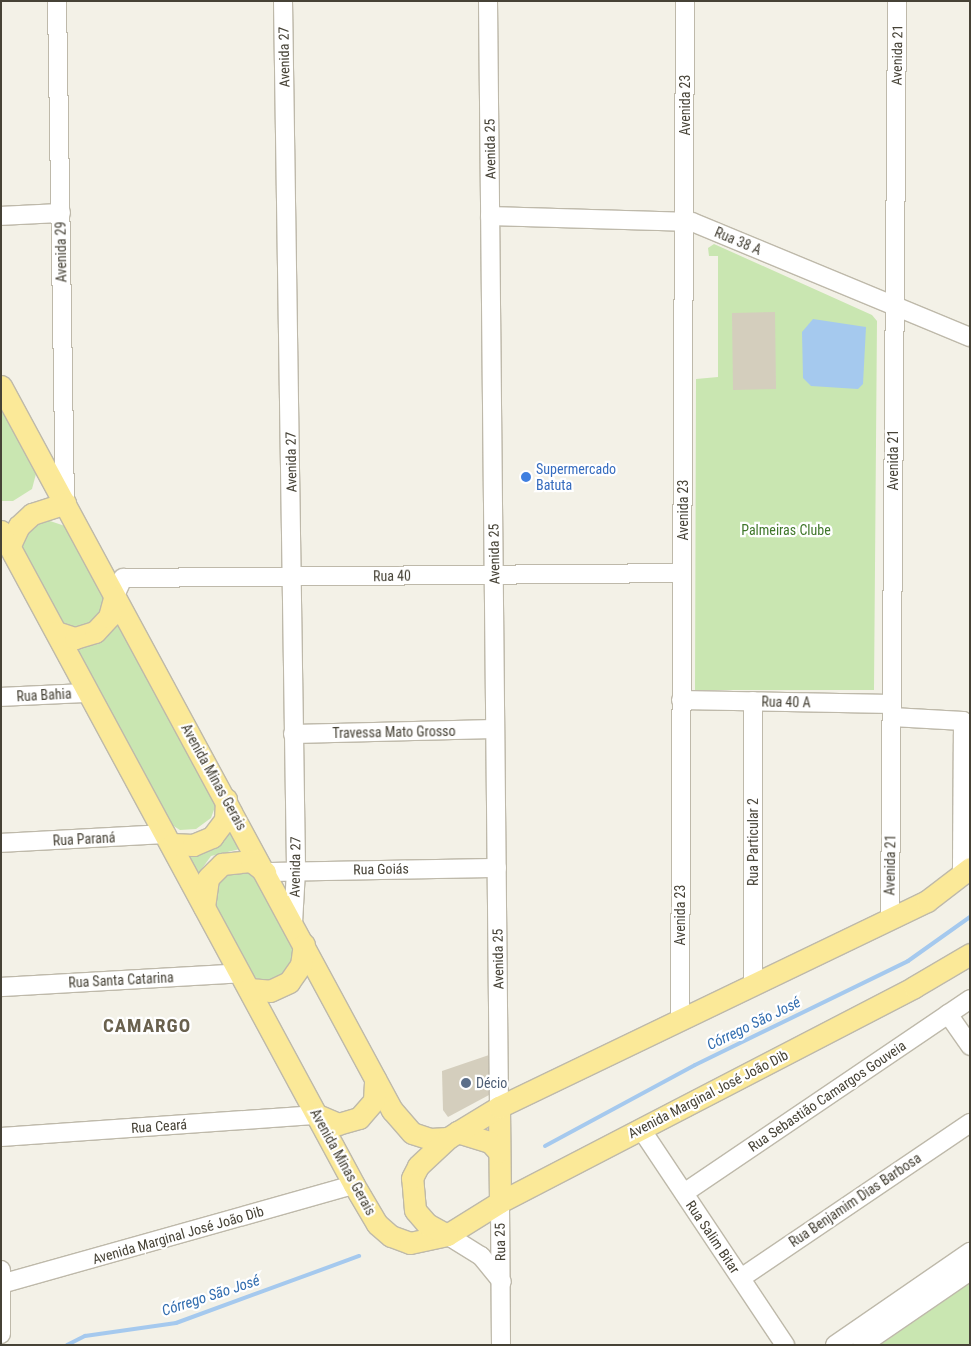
<!DOCTYPE html>
<html>
<head>
<meta charset="utf-8">
<style>
	body { margin:0 }
	#map { position:relative; width:971px; height:1346px; overflow:hidden; background:#f3f1e7; font-family:"Roboto Condensed",sans-serif }
	div>[style] { position:absolute }
	.green>* { inset:0; background:#c9e6b1 }
	.water>* { inset:0; background:#a5c9ee }
	.stream>* { height:4px; margin:-2px; padding:0 2px; transform-origin:2px; border-radius:2px; background:#a5c9ee }
	.building>* { inset:0; background:#d4cebd }
	.roads { filter:drop-shadow(1px 0 #beb9aa) drop-shadow(-1px 0 #beb9aa) drop-shadow(0 1px #beb9aa) drop-shadow(0 -1px #beb9aa) }
	.minor>* { height:18px; margin:-9px; padding:0 9px; transform-origin:9px; border-radius:9px; background:#fff }
	.major>* { height:21px; margin:-10.5px; padding:0 10.5px; transform-origin:10.5px; border-radius:10.5px; background:#fbe998 }
	.dots>* { width:14px; height:14px; translate:-50% -50%; box-sizing:border-box; border:2px solid #fff; border-radius:50% }
	span { translate:-50% -50%; white-space:nowrap; text-align:center; line-height:1.15; -webkit-text-stroke:4.5px #fff; paint-order:stroke }
	.street-label { font-size:14px; color:#464236 }
	.shop-label { font-size:14px; color:#366cbe }
	.left { translate:0 -50%; text-align:left }
	.park-label { font-size:14px; color:#40772b }
	.service-label { font-size:14px; color:#4e5e75 }
	.water-label { font-size:15px; color:#326daf; font-style:italic }
	.district-label { font-size:19px; color:#69614e; font-weight:700; letter-spacing:1px }
	.frame { position:absolute; inset:0; border:2px solid #464236; pointer-events:none }
</style>
</head>
<body>
<div id="map">
	<div class="green">
		<div style="clip-path:polygon(714px 244px,872px 315px,877px 321px,874px 690px,695px 690px,696px 379px,718px 377px,718px 256px,709px 256px,708px 248px)"></div>
		<div style="clip-path:polygon(1px 403px,37px 470px,32px 489px,13px 501px,1px 501px)"></div>
		<div style="clip-path:polygon(47px 520px,65px 526px,106px 600px,93px 626px,64px 627px,20px 549px,22px 537px,35px 523px)"></div>
		<div style="clip-path:polygon(118px 618px,216px 804px,211px 818px,196px 829px,180px 830px,167px 822px,72px 643px,99px 643px,111px 633px)"></div>
		<div style="clip-path:polygon(230px 829px,240px 849px,211px 856px,196px 877px,186px 851px,203px 853px,215px 849px)"></div>
		<div style="clip-path:polygon(246px 872px,253px 875px,297px 947px,285px 977px,262px 981px,249px 974px,213px 908px,215px 885px,227px 874px)"></div>
		<div style="clip-path:polygon(970px 1283px,970px 1345px,880px 1345px)"></div>
	</div>
	<div class="water">
		<div style="clip-path:polygon(813px 319px,866px 327px,863px 384px,858px 389px,811px 386px,803px 378px,802px 332px)"></div>
	</div>
	<div class="stream">
		<div style="left:545px;top:1146px;width:170px;rotate:-28.4deg"></div>
		<div style="left:695px;top:1065px;width:237px;rotate:-26deg"></div>
		<div style="left:908px;top:961px;width:76px;rotate:-35.4deg"></div>
		<div style="left:67px;top:1345px;width:20px;rotate:-27deg"></div>
		<div style="left:85px;top:1336px;width:92px;rotate:-8.1deg"></div>
		<div style="left:176px;top:1323px;width:195px;rotate:-20.1deg"></div>
	</div>
	<div class="building">
		<div style="clip-path:polygon(775px 312px,776px 389px,733px 390px,732px 313px)"></div>
		<div style="clip-path:polygon(489px 1055px,489px 1095px,448px 1117px,443px 1110px,442px 1071px)"></div>
	</div>
	<div class="roads">
		<div class="minor">
			<div style="left:57px;top:1px;width:502px;rotate:89.09deg"></div>
			<div style="left:283px;top:1px;width:870px;rotate:89.14deg"></div>
			<div style="left:296px;top:871px;width:52px;rotate:93.3deg"></div>
			<div style="left:488px;top:1px;width:1106px;rotate:89.43deg"></div>
			<div style="left:1px;top:216px;width:60px;rotate:-2.9deg"></div>
			<div style="left:490px;top:216px;width:202px;rotate:1.7deg"></div>
			<div style="left:692px;top:222px;width:301px;rotate:22.5deg"></div>
			<div style="left:114px;top:598px;width:22px;rotate:-66deg"></div>
			<div style="left:123px;top:578px;width:559px;rotate:-0.51deg"></div>
			<div style="left:1px;top:697px;width:86px;rotate:-2.7deg"></div>
			<div style="left:681px;top:700px;width:211px;rotate:1.1deg"></div>
			<div style="left:892px;top:717px;width:71px;rotate:3.2deg"></div>
			<div style="left:963px;top:721px;width:155px;rotate:90.4deg"></div>
			<div style="left:293px;top:734px;width:202px;rotate:-1.4deg"></div>
			<div style="left:1px;top:843px;width:165px;rotate:-3.1deg"></div>
			<div style="left:265px;top:872px;width:232px;rotate:-1deg"></div>
			<div style="left:890px;top:919px;width:918px;rotate:-89.56deg"></div>
			<div style="left:753px;top:984px;width:283px;rotate:-90deg"></div>
			<div style="left:1px;top:987px;width:240px;rotate:-3.3deg"></div>
			<div style="left:948px;top:1014px;width:39px;rotate:55deg"></div>
			<div style="left:680px;top:1019px;width:1018px;rotate:-89.72deg"></div>
			<div style="left:641px;top:1129px;width:260px;rotate:56.3deg"></div>
			<div style="left:1px;top:1137px;width:317px;rotate:-4deg"></div>
			<div style="left:684px;top:1193px;width:346px;rotate:-34.1deg"></div>
			<div style="left:500px;top:1202px;width:143px;rotate:89.6deg"></div>
			<div style="left:447px;top:1235px;width:40px;rotate:32deg"></div>
			<div style="left:481px;top:1256px;width:33px;rotate:51deg"></div>
			<div style="left:1px;top:1270px;width:64px;rotate:90deg"></div>
			<div style="left:741px;top:1278px;width:277px;rotate:-34.1deg"></div>
			<div style="left:1px;top:1284px;width:367px;rotate:-15.7deg"></div>
			<div style="left:835px;top:1345px;width:164px;rotate:-34.6deg"></div>
			<div style="left:862px;top:1345px;width:131px;rotate:-34.4deg"></div>
		</div>
		<div class="major">
			<div style="left:1px;top:386px;width:823px;rotate:61.63deg"></div>
			<div style="left:392px;top:1110px;width:30px;rotate:49deg"></div>
			<div style="left:412px;top:1133px;width:19px;rotate:18deg"></div>
			<div style="left:430px;top:1139px;width:18px;rotate:-3deg"></div>
			<div style="left:1px;top:531px;width:743px;rotate:61.64deg"></div>
			<div style="left:354px;top:1185px;width:45px;rotate:59.5deg"></div>
			<div style="left:377px;top:1224px;width:18px;rotate:41deg"></div>
			<div style="left:391px;top:1236px;width:20px;rotate:20deg"></div>
			<div style="left:410px;top:1243px;width:38px;rotate:-12deg"></div>
			<div style="left:447px;top:1235px;width:62px;rotate:-31.9deg"></div>
			<div style="left:500px;top:1202px;width:466px;rotate:-27.4deg"></div>
			<div style="left:914px;top:987px;width:65px;rotate:-30.5deg"></div>
			<div style="left:10px;top:545px;width:21px;rotate:-65deg"></div>
			<div style="left:19px;top:526px;width:18px;rotate:-43deg"></div>
			<div style="left:32px;top:514px;width:35px;rotate:-18deg"></div>
			<div style="left:56px;top:632px;width:20px;rotate:18deg"></div>
			<div style="left:75px;top:638px;width:21px;rotate:-17deg"></div>
			<div style="left:95px;top:632px;width:21px;rotate:-47deg"></div>
			<div style="left:109px;top:617px;width:20px;rotate:-75deg"></div>
			<div style="left:172px;top:844px;width:21px;rotate:3deg"></div>
			<div style="left:193px;top:845px;width:21px;rotate:-23deg"></div>
			<div style="left:212px;top:837px;width:21px;rotate:-53deg"></div>
			<div style="left:225px;top:820px;width:21px;rotate:-87deg"></div>
			<div style="left:204px;top:907px;width:29px;rotate:-82deg"></div>
			<div style="left:208px;top:878px;width:20px;rotate:-45deg"></div>
			<div style="left:222px;top:864px;width:29px;rotate:-6deg"></div>
			<div style="left:251px;top:861px;width:18px;rotate:38deg"></div>
			<div style="left:249px;top:989px;width:21px;rotate:5deg"></div>
			<div style="left:270px;top:991px;width:21px;rotate:-25deg"></div>
			<div style="left:289px;top:982px;width:21px;rotate:-55deg"></div>
			<div style="left:301px;top:965px;width:21px;rotate:-82deg"></div>
			<div style="left:499px;top:1107px;width:95px;rotate:89.4deg"></div>
			<div style="left:317px;top:1115px;width:23px;rotate:23deg"></div>
			<div style="left:338px;top:1124px;width:22px;rotate:-16deg"></div>
			<div style="left:359px;top:1118px;width:23px;rotate:-49deg"></div>
			<div style="left:374px;top:1101px;width:22px;rotate:-87deg"></div>
			<div style="left:457px;top:1132px;width:34px;rotate:17deg"></div>
			<div style="left:490px;top:1142px;width:13px;rotate:48deg"></div>
			<div style="left:447px;top:1235px;width:23px;rotate:-151deg"></div>
			<div style="left:427px;top:1224px;width:18px;rotate:-131deg"></div>
			<div style="left:415px;top:1210px;width:32px;rotate:-95deg"></div>
			<div style="left:412px;top:1178px;width:13px;rotate:-63deg"></div>
			<div style="left:418px;top:1166px;width:41px;rotate:-43deg"></div>
			<div style="left:448px;top:1138px;width:60px;rotate:-31.3deg"></div>
			<div style="left:499px;top:1107px;width:475px;rotate:-25.7deg"></div>
			<div style="left:927px;top:901px;width:54px;rotate:-37.5deg"></div>
		</div>
	</div>
	<div class="dots">
		<div style="left:526px;top:477px;background:#3f7fe0"></div>
		<div style="left:466px;top:1083px;background:#5c6f8a"></div>
	</div>
	<div class="street-label">
		<span style="left:897px;top:55px;rotate:-89deg">Avenida 21</span>
		<span style="left:284px;top:57px;rotate:-91deg">Avenida 27</span>
		<span style="left:685px;top:105px;rotate:-90deg">Avenida 23</span>
		<span style="left:490px;top:149px;rotate:-91deg">Avenida 25</span>
		<span style="left:738px;top:241px;rotate:23deg">Rua 38 A</span>
		<span style="left:61px;top:252px;rotate:-91deg">Avenida 29</span>
		<span style="left:893px;top:460px;rotate:-90deg">Avenida 21</span>
		<span style="left:291px;top:462px;rotate:-91deg">Avenida 27</span>
		<span style="left:683px;top:510px;rotate:-90deg">Avenida 23</span>
		<span style="left:494px;top:554px;rotate:-91deg">Avenida 25</span>
		<span style="left:392px;top:576px;rotate:-1deg">Rua 40</span>
		<span style="left:44px;top:695px;rotate:-3deg">Rua Bahia</span>
		<span style="left:786px;top:702px;rotate:1deg">Rua 40 A</span>
		<span style="left:394px;top:732px;rotate:-1deg">Travessa Mato Grosso</span>
		<span style="left:214px;top:777px;rotate:61deg">Avenida Minas Gerais</span>
		<span style="left:84px;top:839px;rotate:-3deg">Rua Paraná</span>
		<span style="left:753px;top:842px;rotate:-90deg">Rua Particular 2</span>
		<span style="left:890px;top:865px;rotate:-89deg">Avenida 21</span>
		<span style="left:295px;top:867px;rotate:-89deg">Avenida 27</span>
		<span style="left:381px;top:869px;rotate:-1deg">Rua Goiás</span>
		<span style="left:680px;top:915px;rotate:-90deg">Avenida 23</span>
		<span style="left:498px;top:959px;rotate:-91deg">Avenida 25</span>
		<span style="left:121px;top:980px;rotate:-3deg">Rua Santa Catarina</span>
		<span style="left:708px;top:1094px;rotate:-27deg">Avenida Marginal José João Dib</span>
		<span style="left:827px;top:1096px;rotate:-34deg">Rua Sebastião Camargos Gouveia</span>
		<span style="left:159px;top:1126px;rotate:-4deg">Rua Ceará</span>
		<span style="left:343px;top:1162px;rotate:61deg">Avenida Minas Gerais</span>
		<span style="left:855px;top:1200px;rotate:-34deg">Rua Benjamim Dias Barbosa</span>
		<span style="left:178px;top:1235px;rotate:-16deg">Avenida Marginal José João Dib</span>
		<span style="left:713px;top:1237px;rotate:56deg">Rua Salim Bitar</span>
		<span style="left:500px;top:1242px;rotate:-91deg">Rua 25</span>
	</div>
	<div class="shop-label">
		<span class="left" style="left:536px;top:477px">Supermercado<br>Batuta</span>
	</div>
	<div class="park-label">
		<span style="left:786px;top:530px">Palmeiras Clube</span>
	</div>
	<div class="service-label">
		<span class="left" style="left:476px;top:1083px">Décio</span>
	</div>
	<div class="water-label">
		<span style="left:754px;top:1024px;rotate:-26deg">Córrego São José</span>
		<span style="left:211px;top:1296px;rotate:-18deg">Córrego São José</span>
	</div>
	<div class="district-label">
		<span style="left:147px;top:1026px">CAMARGO</span>
	</div>
	<div class="frame"></div>
</div>
</body>
</html>
